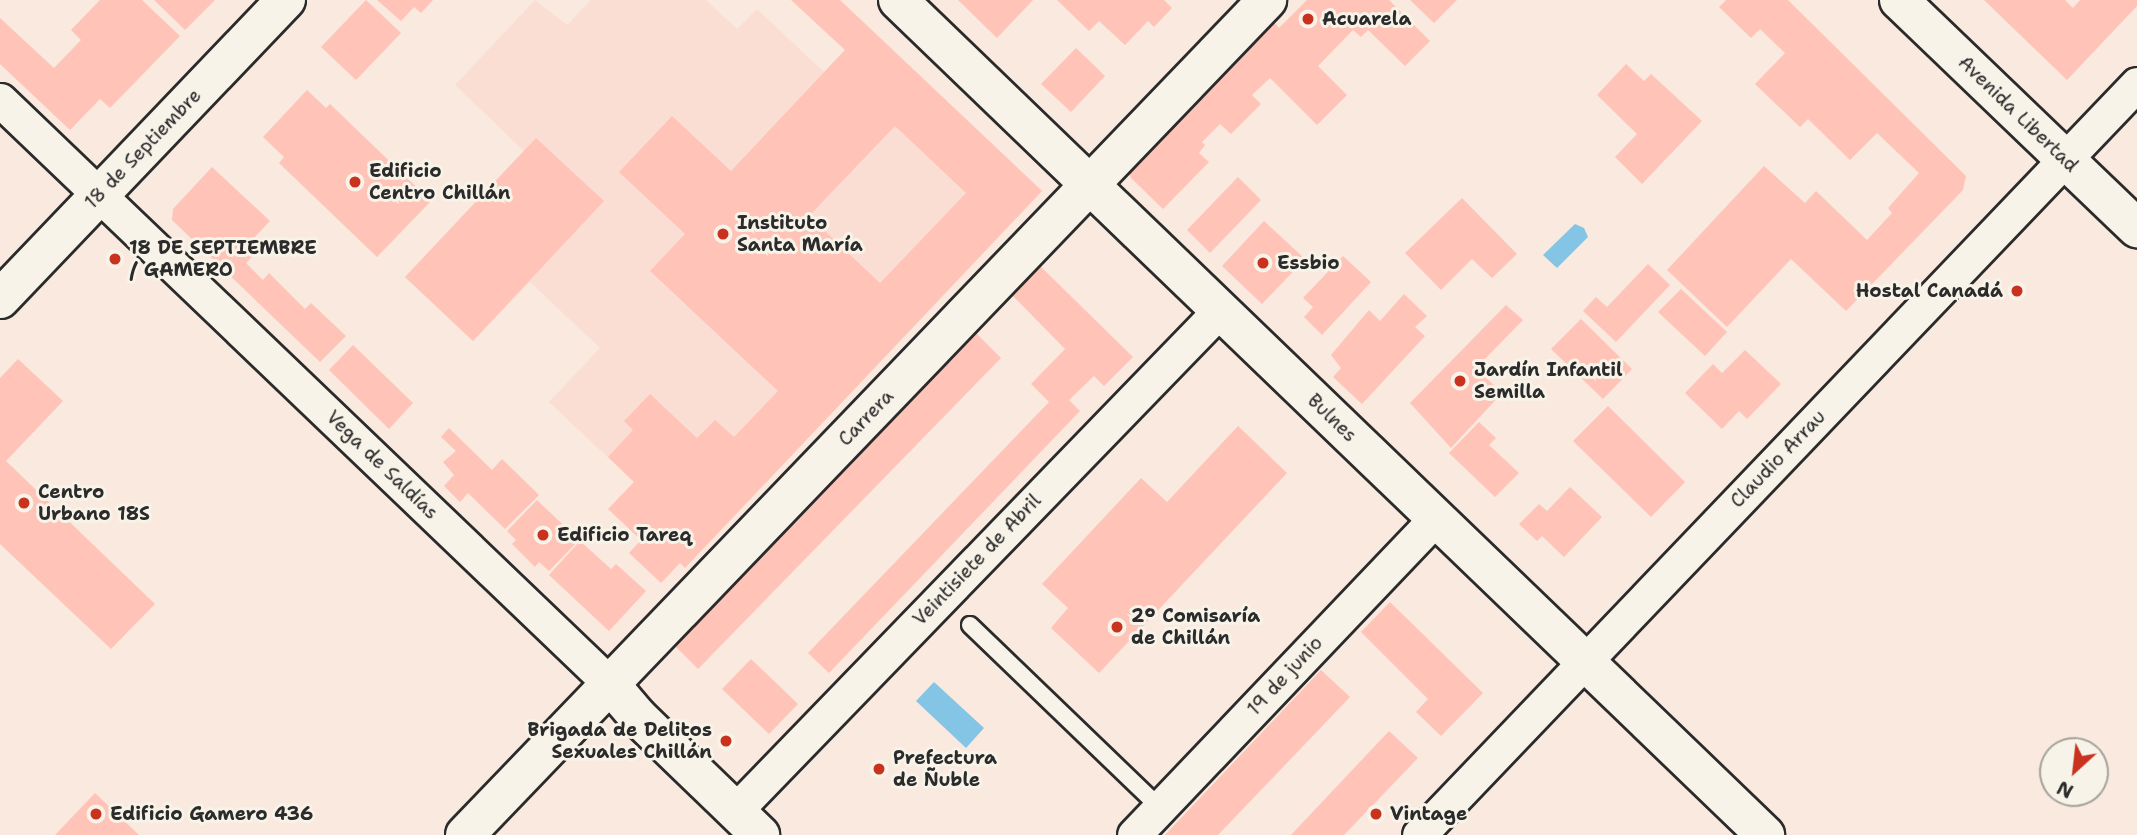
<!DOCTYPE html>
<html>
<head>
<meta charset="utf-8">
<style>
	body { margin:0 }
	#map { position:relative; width:2137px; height:835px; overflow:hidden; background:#f9e9de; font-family:"Shantell Sans",sans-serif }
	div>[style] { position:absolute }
	.built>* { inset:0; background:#fbded3 }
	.water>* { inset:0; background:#84c4e4 }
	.building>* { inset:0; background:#ffc3b8 }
	.roads { filter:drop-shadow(2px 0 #2b2b2b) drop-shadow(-2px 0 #2b2b2b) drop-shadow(0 2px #2b2b2b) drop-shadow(0 -2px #2b2b2b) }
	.lane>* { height:16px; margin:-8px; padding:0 8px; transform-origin:8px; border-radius:8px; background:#f7f3e8 }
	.street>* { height:33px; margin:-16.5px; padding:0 16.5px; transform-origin:16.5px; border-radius:16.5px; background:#f7f3e8 }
	.secondary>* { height:38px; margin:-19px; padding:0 19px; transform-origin:19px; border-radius:19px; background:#f7f3e8 }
	.dots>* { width:19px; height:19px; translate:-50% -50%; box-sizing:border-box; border:4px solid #f7f3e8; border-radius:50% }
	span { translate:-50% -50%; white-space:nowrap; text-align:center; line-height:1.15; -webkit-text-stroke:6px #f7f3e8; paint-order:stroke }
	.poi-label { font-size:19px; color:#2b2b2b; font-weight:700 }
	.left { translate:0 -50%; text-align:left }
	.right { translate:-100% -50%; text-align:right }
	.street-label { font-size:19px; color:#2b2b2b }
	.north { position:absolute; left:2039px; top:737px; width:70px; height:70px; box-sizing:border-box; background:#f7f3e8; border:2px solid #a5a39c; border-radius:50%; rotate:207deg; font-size:19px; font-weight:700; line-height:28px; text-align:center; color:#2b2b2b }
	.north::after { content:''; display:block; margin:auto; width:24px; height:32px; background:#c8321e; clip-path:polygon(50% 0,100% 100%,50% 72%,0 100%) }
</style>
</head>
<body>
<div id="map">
	<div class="built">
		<div style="clip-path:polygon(535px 0,567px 25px,591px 0,706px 0,737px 29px,757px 9px,824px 72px,867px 26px,1042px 191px,704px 548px,549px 402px,600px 348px,530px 282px,473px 341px,405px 277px,524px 151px,455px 85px)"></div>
	</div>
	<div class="water">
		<div style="clip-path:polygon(1575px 224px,1584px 228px,1588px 237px,1557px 268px,1543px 255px)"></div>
		<div style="clip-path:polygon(934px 682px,984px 728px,966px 748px,916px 701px)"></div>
	</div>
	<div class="building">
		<div style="clip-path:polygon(100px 0,142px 0,180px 36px,110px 108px,100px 99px,70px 130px,0 64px,0 18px,54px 68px,81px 40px,71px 30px)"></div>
		<div style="clip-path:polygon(154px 0,215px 0,185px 30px)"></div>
		<div style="clip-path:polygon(366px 0,401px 33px,356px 80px,321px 47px)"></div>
		<div style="clip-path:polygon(377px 0,433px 0,421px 13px,414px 7px,401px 21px)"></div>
		<div style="clip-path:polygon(evenodd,791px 0,840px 0,1042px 191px,685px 568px,680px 563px,661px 583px,629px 553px,641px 540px,608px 509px,634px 482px,608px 457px,633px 430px,624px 421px,650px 394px,697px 438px,715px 420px,734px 437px,778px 391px,650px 271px,685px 234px,619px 172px,672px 116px,731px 171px,845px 50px,791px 0,895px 126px,966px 193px,880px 283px,809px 216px,895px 126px)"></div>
		<div style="clip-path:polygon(958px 0,1033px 0,997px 38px)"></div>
		<div style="clip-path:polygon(1057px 0,1164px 0,1172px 8px,1154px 27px,1148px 21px,1125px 45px,1099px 21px,1089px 31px)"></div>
		<div style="clip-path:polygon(1307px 0,1389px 0,1430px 41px,1405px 66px,1368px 30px,1361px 37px,1353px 30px,1318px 66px,1347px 95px,1317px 125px,1270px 78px,1252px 95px,1261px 104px,1231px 134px,1220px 124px,1202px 142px,1205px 145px,1199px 153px,1209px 162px,1163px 209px,1131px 178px,1127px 167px,1273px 21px,1279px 28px)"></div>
		<div style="clip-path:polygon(1410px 0,1457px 0,1434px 23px)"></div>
		<div style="clip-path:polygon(1726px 0,1788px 0,1966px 176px,1963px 190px,1846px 311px,1791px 259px,1727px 327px,1667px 270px,1764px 166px,1805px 203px,1816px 191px,1867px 240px,1892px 213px,1888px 208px,1919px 173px,1877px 133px,1850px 160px,1808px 119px,1800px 127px,1755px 84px,1785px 53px,1760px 29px,1751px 38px,1719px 7px)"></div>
		<div style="clip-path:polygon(1984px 0,2065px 0,2073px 8px,2080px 0,2137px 0,2137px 6px,2067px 80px)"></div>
		<div style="clip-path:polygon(1076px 48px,1105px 76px,1071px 112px,1041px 84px)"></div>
		<div style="clip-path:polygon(1626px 64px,1644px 81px,1651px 74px,1702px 121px,1642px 184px,1615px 157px,1637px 134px,1597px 95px)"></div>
		<div style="clip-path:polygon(307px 90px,326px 108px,330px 104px,431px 201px,377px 257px,279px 163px,284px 157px,263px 137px)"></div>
		<div style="clip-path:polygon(536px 138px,604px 201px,473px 341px,405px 277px)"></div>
		<div style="clip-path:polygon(212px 167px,270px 221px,247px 245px,256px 253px,246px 263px,263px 280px,269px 273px,305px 309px,311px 303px,346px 336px,320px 362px,172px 220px,173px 209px)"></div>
		<div style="clip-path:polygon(1238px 177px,1261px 200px,1210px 253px,1187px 230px)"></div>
		<div style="clip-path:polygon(1462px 198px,1517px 254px,1492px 278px,1472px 259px,1441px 290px,1405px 253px)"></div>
		<div style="clip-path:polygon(1264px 221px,1305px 259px,1262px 304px,1222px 266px)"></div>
		<div style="clip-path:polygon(1343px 256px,1371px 282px,1322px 335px,1304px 317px,1313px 307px,1303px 298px)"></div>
		<div style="clip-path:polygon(1648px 264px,1670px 285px,1616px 342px,1583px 311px,1596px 297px,1607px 307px)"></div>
		<div style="clip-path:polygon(1039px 265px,1133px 357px,1104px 386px,1094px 376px,1069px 400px,1080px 411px,829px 673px,808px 653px,1049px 402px,1031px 384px,1065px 349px,1011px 294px)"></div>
		<div style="clip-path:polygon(1681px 289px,1727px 332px,1705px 356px,1658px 312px)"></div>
		<div style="clip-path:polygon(1404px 294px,1427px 316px,1415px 327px,1425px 336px,1362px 404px,1333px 377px,1341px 368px,1331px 355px,1369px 310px,1380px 321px)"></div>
		<div style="clip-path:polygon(1506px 305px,1523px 320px,1476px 368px,1502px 393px,1451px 448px,1410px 403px)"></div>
		<div style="clip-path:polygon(1581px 319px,1632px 369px,1603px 399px,1551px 349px)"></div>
		<div style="clip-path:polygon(976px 333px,1001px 358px,698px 669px,673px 644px)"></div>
		<div style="clip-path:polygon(353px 345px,413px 403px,389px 429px,329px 370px)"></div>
		<div style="clip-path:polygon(1745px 350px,1781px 384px,1747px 419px,1739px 411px,1722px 429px,1685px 393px,1713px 364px,1722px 373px)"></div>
		<div style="clip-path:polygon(18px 359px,63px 401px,6px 461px,155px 604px,111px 649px,0 544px,0 378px)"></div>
		<div style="clip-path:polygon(1608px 406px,1685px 482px,1651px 517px,1573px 441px)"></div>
		<div style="clip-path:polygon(1479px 422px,1496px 438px,1489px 445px,1519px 473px,1495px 497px,1449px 453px)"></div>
		<div style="clip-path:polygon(1238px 426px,1287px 473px,1099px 673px,1051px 628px,1068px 608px,1042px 584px,1141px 478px,1167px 502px)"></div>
		<div style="clip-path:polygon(449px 428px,492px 470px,502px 459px,539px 495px,505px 529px,468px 493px,460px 502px,444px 486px,454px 475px,443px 462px,456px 451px,441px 437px)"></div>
		<div style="clip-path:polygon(1570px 487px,1602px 517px,1564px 557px,1542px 536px,1537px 541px,1519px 524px,1539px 504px,1547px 511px)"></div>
		<div style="clip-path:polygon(537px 500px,579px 540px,549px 571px,539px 562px,535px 567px,512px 544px,516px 540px,507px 531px)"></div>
		<div style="clip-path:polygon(580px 541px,611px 569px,616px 564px,646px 591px,609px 631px,549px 575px)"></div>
		<div style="clip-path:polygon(1390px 602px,1483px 693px,1441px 736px,1416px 712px,1428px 699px,1361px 632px)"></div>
		<div style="clip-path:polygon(751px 659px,798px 704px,769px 734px,722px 689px)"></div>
		<div style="clip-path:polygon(1321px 670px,1350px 697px,1218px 835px,1165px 835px)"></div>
		<div style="clip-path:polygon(1389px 731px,1418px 758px,1344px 835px,1291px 835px)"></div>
		<div style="clip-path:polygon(95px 793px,139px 835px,55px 835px)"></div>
	</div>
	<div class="roads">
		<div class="lane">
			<div style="left:970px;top:625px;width:264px;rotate:43.9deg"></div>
		</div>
		<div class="street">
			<div style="left:0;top:100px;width:844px;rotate:43.75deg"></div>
			<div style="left:735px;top:811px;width:697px;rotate:-45.93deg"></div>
			<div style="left:1134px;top:835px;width:438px;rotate:-46.4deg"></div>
			<div style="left:1419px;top:835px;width:1039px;rotate:-46.29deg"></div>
		</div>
		<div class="secondary">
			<div style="left:898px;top:0;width:1204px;rotate:43.92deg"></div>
			<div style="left:1899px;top:0;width:330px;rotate:43.8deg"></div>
			<div style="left:0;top:299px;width:414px;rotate:-46.3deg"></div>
			<div style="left:610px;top:684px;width:43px;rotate:49.7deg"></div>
			<div style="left:638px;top:717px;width:170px;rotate:44deg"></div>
			<div style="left:465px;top:835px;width:1158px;rotate:-46.15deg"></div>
		</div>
	</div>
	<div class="dots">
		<div style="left:1308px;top:19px;background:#c8321e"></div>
		<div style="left:355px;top:182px;background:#c8321e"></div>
		<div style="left:723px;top:234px;background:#c8321e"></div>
		<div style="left:115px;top:259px;background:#c8321e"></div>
		<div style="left:1263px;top:263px;background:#c8321e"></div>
		<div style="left:2017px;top:291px;background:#c8321e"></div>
		<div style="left:1460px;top:381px;background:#c8321e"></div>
		<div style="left:24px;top:503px;background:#c8321e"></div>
		<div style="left:543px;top:535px;background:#c8321e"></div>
		<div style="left:1117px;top:627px;background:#c8321e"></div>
		<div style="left:726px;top:741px;background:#c8321e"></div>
		<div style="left:879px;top:769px;background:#c8321e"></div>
		<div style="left:96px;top:814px;background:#c8321e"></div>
		<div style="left:1376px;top:814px;background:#c8321e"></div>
	</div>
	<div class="poi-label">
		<span class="left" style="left:1322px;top:19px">Acuarela</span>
		<span class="left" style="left:369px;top:182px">Edificio<br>Centro Chillán</span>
		<span class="left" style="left:737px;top:234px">Instituto<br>Santa María</span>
		<span class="left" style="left:129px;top:259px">18 DE SEPTIEMBRE<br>/ GAMERO</span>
		<span class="left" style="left:1277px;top:263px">Essbio</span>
		<span class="right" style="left:2003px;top:291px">Hostal Canadá</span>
		<span class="left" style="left:1474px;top:381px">Jardín Infantil<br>Semilla</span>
		<span class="left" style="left:38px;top:503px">Centro<br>Urbano 18S</span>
		<span class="left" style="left:557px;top:535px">Edificio Tareq</span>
		<span class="left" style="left:1131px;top:627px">2° Comisaría<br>de Chillán</span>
		<span class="right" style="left:712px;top:741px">Brigada de Delitos<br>Sexuales Chillán</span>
		<span class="left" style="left:893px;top:769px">Prefectura<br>de Ñuble</span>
		<span class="left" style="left:110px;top:814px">Edificio Gamero 436</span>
		<span class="left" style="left:1390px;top:814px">Vintage</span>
	</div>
	<div class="street-label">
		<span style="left:2018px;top:114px;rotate:44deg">Avenida Libertad</span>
		<span style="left:143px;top:149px;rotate:-46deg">18 de Septiembre</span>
		<span style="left:866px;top:418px;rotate:-46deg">Carrera</span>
		<span style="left:1332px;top:418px;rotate:44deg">Bulnes</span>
		<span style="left:1778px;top:459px;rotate:-46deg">Claudio Arrau</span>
		<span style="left:382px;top:465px;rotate:44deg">Vega de Saldías</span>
		<span style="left:977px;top:560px;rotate:-46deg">Veintisiete de Abril</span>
		<span style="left:1285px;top:676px;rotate:-47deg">19 de junio</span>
	</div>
	<div class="north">N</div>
</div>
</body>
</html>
